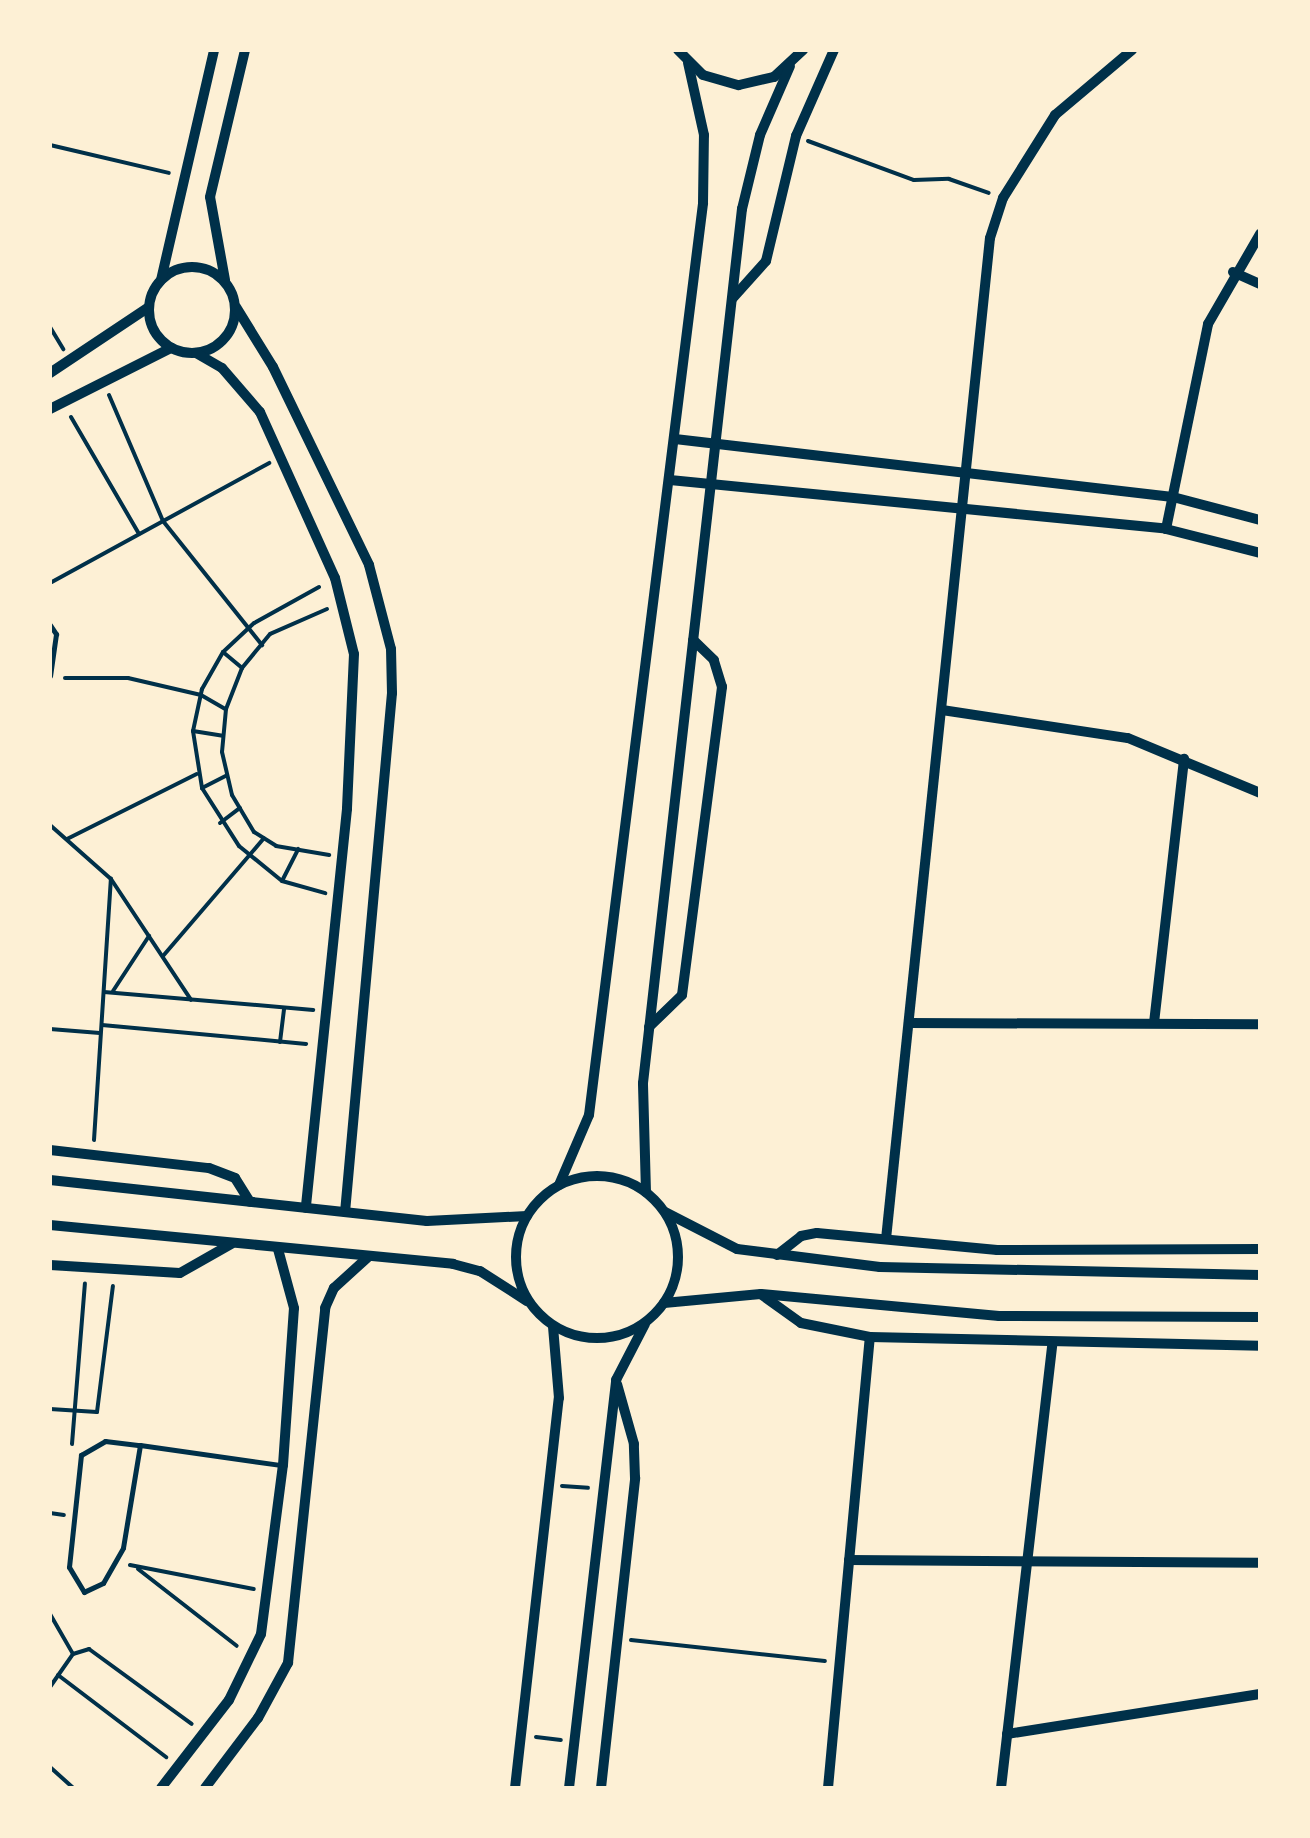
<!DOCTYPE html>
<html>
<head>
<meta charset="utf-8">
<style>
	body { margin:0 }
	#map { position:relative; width:1310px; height:1838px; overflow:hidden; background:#fdf0d5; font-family:"Sofia Sans Condensed",sans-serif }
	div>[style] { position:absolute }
	.path>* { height:4px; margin:-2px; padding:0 2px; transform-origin:2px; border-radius:2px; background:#003049 }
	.service>* { height:5px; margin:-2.5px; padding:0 2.5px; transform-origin:2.5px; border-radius:2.5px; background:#003049 }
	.minor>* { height:10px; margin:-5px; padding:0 5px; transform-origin:5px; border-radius:5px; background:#003049 }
	.minor>.ring { margin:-5px; padding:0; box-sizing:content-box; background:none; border:10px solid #003049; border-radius:50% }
	span { translate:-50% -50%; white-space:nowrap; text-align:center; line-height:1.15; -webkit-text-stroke:8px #fdf0d5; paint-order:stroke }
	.frame { position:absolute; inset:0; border:52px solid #fdf0d5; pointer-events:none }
</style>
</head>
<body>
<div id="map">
	<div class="path">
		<div style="left:808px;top:141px;width:113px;rotate:20.2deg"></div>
		<div style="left:914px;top:180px;width:35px;rotate:-2deg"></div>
		<div style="left:949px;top:179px;width:42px;rotate:19.3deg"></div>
		<div style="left:50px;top:145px;width:122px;rotate:13.2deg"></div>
		<div style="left:50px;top:327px;width:26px;rotate:59deg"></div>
		<div style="left:109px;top:395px;width:137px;rotate:66.8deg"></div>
		<div style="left:163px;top:521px;width:159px;rotate:51.4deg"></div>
		<div style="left:71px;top:417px;width:135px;rotate:59.8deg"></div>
		<div style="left:50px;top:583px;width:250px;rotate:-28.7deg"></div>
		<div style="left:319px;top:587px;width:74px;rotate:151deg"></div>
		<div style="left:254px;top:623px;width:42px;rotate:136.9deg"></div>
		<div style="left:223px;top:652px;width:43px;rotate:119.6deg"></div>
		<div style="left:202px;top:689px;width:43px;rotate:102.1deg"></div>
		<div style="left:193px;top:731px;width:58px;rotate:81deg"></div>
		<div style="left:202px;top:788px;width:69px;rotate:57.5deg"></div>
		<div style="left:239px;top:846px;width:55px;rotate:39.1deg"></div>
		<div style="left:282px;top:881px;width:45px;rotate:15.6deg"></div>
		<div style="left:327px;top:609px;width:62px;rotate:156.3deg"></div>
		<div style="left:270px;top:634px;width:44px;rotate:129.5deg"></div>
		<div style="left:242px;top:668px;width:44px;rotate:111.3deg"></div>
		<div style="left:226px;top:709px;width:43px;rotate:95.3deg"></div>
		<div style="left:222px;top:752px;width:44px;rotate:76.9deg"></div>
		<div style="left:232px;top:795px;width:43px;rotate:59.3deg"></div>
		<div style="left:254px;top:832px;width:26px;rotate:32deg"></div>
		<div style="left:276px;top:846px;width:54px;rotate:9.6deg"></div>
		<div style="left:223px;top:652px;width:25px;rotate:40deg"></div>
		<div style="left:65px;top:678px;width:63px"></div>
		<div style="left:128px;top:678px;width:75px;rotate:13.1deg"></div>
		<div style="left:201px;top:695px;width:28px;rotate:30deg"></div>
		<div style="left:193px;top:731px;width:30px;rotate:9deg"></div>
		<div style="left:202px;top:788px;width:28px;rotate:-27deg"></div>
		<div style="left:220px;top:823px;width:25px;rotate:-37deg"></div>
		<div style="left:50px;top:825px;width:81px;rotate:41.5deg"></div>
		<div style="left:111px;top:879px;width:145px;rotate:56.5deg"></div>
		<div style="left:67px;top:839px;width:145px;rotate:-26.6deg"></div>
		<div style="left:282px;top:881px;width:36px;rotate:-63deg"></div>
		<div style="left:163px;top:956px;width:155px;rotate:-49.4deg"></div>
		<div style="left:113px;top:991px;width:66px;rotate:-56.8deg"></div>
		<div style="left:104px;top:992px;width:210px;rotate:4.9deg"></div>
		<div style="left:102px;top:1025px;width:205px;rotate:5.3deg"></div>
		<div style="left:50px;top:1029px;width:50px;rotate:4.6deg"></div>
		<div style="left:280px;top:1042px;width:34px;rotate:-83deg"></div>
		<div style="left:94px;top:1140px;width:262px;rotate:-86.3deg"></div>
		<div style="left:50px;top:1409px;width:47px;rotate:3.7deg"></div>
		<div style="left:97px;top:1412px;width:127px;rotate:-82.8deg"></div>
		<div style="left:72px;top:1444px;width:161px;rotate:-85.4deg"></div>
		<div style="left:562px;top:1486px;width:26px;rotate:4deg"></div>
		<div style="left:50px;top:1513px;width:14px;rotate:8deg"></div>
		<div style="left:130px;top:1565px;width:126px;rotate:11deg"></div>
		<div style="left:138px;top:1569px;width:125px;rotate:37.9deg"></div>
		<div style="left:50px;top:1614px;width:46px;rotate:60.1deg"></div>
		<div style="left:631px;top:1640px;width:195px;rotate:6.2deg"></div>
		<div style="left:58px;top:1675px;width:136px;rotate:37.2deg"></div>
		<div style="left:50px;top:1687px;width:40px;rotate:-55.1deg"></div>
		<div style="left:73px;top:1654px;width:17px;rotate:-17deg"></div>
		<div style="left:89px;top:1649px;width:127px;rotate:36.1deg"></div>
		<div style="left:536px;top:1737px;width:25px;rotate:7deg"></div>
		<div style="left:50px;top:1767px;width:31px;rotate:42deg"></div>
	</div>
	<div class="service">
		<div style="left:50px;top:625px;width:11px;rotate:56deg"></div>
		<div style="left:56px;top:634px;width:42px;rotate:98.1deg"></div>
		<div style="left:105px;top:1441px;width:35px;rotate:7deg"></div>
		<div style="left:140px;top:1445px;width:104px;rotate:99.4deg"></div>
		<div style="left:123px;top:1548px;width:40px;rotate:119.7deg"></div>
		<div style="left:103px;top:1583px;width:21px;rotate:155deg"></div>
		<div style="left:84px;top:1592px;width:29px;rotate:-121deg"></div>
		<div style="left:69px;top:1567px;width:113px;rotate:-83.9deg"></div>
		<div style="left:81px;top:1455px;width:28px;rotate:-30deg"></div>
		<div style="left:140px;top:1445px;width:141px;rotate:8.1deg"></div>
	</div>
	<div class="minor">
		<div style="left:678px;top:50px;width:35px;rotate:45deg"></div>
		<div style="left:703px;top:75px;width:37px;rotate:16deg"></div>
		<div style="left:739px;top:85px;width:36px;rotate:-13deg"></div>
		<div style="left:774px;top:77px;width:40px;rotate:-43deg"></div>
		<div class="ring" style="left:149px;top:267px;width:76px;height:76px"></div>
		<div style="left:1233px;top:272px;width:30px;rotate:24deg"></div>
		<div style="left:161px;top:280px;width:236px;rotate:-77deg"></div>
		<div style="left:225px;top:280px;width:84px;rotate:-100.2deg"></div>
		<div style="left:210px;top:197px;width:151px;rotate:-76.6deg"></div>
		<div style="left:732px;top:299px;width:51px;rotate:-48.2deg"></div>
		<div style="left:766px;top:261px;width:129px;rotate:-76.5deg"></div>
		<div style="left:796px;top:136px;width:94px;rotate:-66.2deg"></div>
		<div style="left:236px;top:307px;width:70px;rotate:58.3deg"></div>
		<div style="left:273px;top:367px;width:220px;rotate:64.1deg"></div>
		<div style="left:369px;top:565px;width:87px;rotate:75.3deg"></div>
		<div style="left:391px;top:649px;width:44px;rotate:88.7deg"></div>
		<div style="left:392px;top:693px;width:521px;rotate:95.17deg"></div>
		<div style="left:196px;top:353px;width:30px;rotate:30deg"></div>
		<div style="left:222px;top:368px;width:58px;rotate:49.2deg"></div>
		<div style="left:260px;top:412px;width:182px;rotate:65.7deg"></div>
		<div style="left:335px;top:578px;width:78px;rotate:76deg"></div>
		<div style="left:354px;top:654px;width:155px;rotate:92.6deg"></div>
		<div style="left:347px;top:809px;width:401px;rotate:95.9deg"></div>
		<div style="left:50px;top:373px;width:119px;rotate:-33.7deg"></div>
		<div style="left:50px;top:409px;width:136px;rotate:-26.8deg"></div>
		<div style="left:675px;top:439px;width:501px;rotate:6.64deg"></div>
		<div style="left:1173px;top:497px;width:90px;rotate:14.8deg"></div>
		<div style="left:670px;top:480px;width:498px;rotate:5.6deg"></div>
		<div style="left:1166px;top:529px;width:97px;rotate:14.3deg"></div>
		<div style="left:1166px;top:529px;width:209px;rotate:-78.4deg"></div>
		<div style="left:1208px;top:324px;width:104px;rotate:-60deg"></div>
		<div style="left:942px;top:710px;width:188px;rotate:8.6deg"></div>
		<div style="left:1128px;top:738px;width:143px;rotate:22.6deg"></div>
		<div style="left:909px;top:1023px;width:351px;rotate:0.2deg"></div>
		<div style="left:1154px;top:1023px;width:266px;rotate:-83.5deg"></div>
		<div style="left:649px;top:1027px;width:46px;rotate:-44.1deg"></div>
		<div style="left:682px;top:995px;width:311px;rotate:-82.6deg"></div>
		<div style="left:722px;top:687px;width:28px;rotate:-107deg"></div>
		<div style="left:714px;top:660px;width:29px;rotate:-136deg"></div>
		<div style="left:50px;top:1150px;width:160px;rotate:6.5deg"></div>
		<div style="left:209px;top:1168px;width:28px;rotate:21deg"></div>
		<div style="left:235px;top:1178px;width:28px;rotate:58deg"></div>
		<div class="ring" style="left:516px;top:1176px;width:152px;height:152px"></div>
		<div style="left:50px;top:1180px;width:379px;rotate:6.2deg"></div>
		<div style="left:427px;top:1221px;width:100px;rotate:-2.9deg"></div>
		<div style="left:559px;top:1185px;width:76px;rotate:-66.8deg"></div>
		<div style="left:589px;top:1115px;width:919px;rotate:-82.87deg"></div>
		<div style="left:703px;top:203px;width:68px;rotate:-89.2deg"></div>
		<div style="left:704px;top:135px;width:74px;rotate:-102.5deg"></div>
		<div style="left:646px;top:1192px;width:109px;rotate:-91.6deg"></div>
		<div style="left:643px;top:1083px;width:880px;rotate:-83.54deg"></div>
		<div style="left:742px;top:209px;width:76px;rotate:-76.3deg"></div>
		<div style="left:760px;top:135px;width:75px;rotate:-66.5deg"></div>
		<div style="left:665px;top:1212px;width:81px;rotate:27.2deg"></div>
		<div style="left:737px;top:1249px;width:144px;rotate:7.2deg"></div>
		<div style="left:880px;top:1267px;width:380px;rotate:1.2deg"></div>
		<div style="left:50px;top:1225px;width:405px;rotate:5.5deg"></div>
		<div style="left:453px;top:1264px;width:28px;rotate:15deg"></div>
		<div style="left:480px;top:1271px;width:56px;rotate:32.6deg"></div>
		<div style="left:886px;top:1239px;width:1006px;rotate:-84.07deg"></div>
		<div style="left:990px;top:238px;width:42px;rotate:-72deg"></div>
		<div style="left:1003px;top:198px;width:98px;rotate:-57.9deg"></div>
		<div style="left:1055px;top:115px;width:101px;rotate:-40.2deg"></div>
		<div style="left:777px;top:1255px;width:31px;rotate:-38deg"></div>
		<div style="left:801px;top:1236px;width:16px;rotate:-11deg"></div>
		<div style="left:817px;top:1233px;width:181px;rotate:5.4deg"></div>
		<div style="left:997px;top:1250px;width:263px;rotate:-0.2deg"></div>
		<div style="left:50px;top:1265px;width:130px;rotate:3.5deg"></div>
		<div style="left:180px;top:1273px;width:59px;rotate:-29.6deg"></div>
		<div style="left:762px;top:1295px;width:48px;rotate:35.7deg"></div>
		<div style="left:801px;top:1323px;width:70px;rotate:11.5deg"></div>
		<div style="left:870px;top:1337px;width:390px;rotate:1.3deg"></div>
		<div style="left:664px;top:1303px;width:97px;rotate:-5.3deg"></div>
		<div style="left:761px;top:1294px;width:239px;rotate:5.3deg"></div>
		<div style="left:999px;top:1316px;width:261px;rotate:0.2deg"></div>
		<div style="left:849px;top:1560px;width:411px;rotate:0.4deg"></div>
		<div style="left:1007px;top:1734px;width:256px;rotate:-9deg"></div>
		<div style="left:161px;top:1788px;width:111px;rotate:-52.3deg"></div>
		<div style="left:229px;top:1700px;width:73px;rotate:-64.1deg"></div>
		<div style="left:261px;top:1634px;width:170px;rotate:-82.6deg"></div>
		<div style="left:283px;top:1465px;width:157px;rotate:-86deg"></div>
		<div style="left:294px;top:1308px;width:61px;rotate:-105.2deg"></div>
		<div style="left:205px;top:1788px;width:88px;rotate:-52.9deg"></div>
		<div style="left:258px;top:1718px;width:63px;rotate:-61.4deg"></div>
		<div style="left:288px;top:1663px;width:357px;rotate:-84deg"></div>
		<div style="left:325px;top:1308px;width:22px;rotate:-66deg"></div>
		<div style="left:334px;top:1288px;width:45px;rotate:-42.3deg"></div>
		<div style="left:515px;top:1788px;width:392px;rotate:-83.6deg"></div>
		<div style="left:559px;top:1398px;width:72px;rotate:-94.8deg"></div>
		<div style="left:569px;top:1788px;width:411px;rotate:-83.4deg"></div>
		<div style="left:616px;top:1380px;width:63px;rotate:-62.6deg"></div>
		<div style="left:601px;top:1788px;width:312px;rotate:-83.7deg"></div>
		<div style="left:635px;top:1478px;width:34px;rotate:-92deg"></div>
		<div style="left:634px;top:1444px;width:62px;rotate:-105.8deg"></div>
		<div style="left:828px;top:1788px;width:453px;rotate:-84.7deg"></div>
		<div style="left:1001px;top:1788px;width:445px;rotate:-83.4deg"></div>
	</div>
	<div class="frame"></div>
</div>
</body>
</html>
